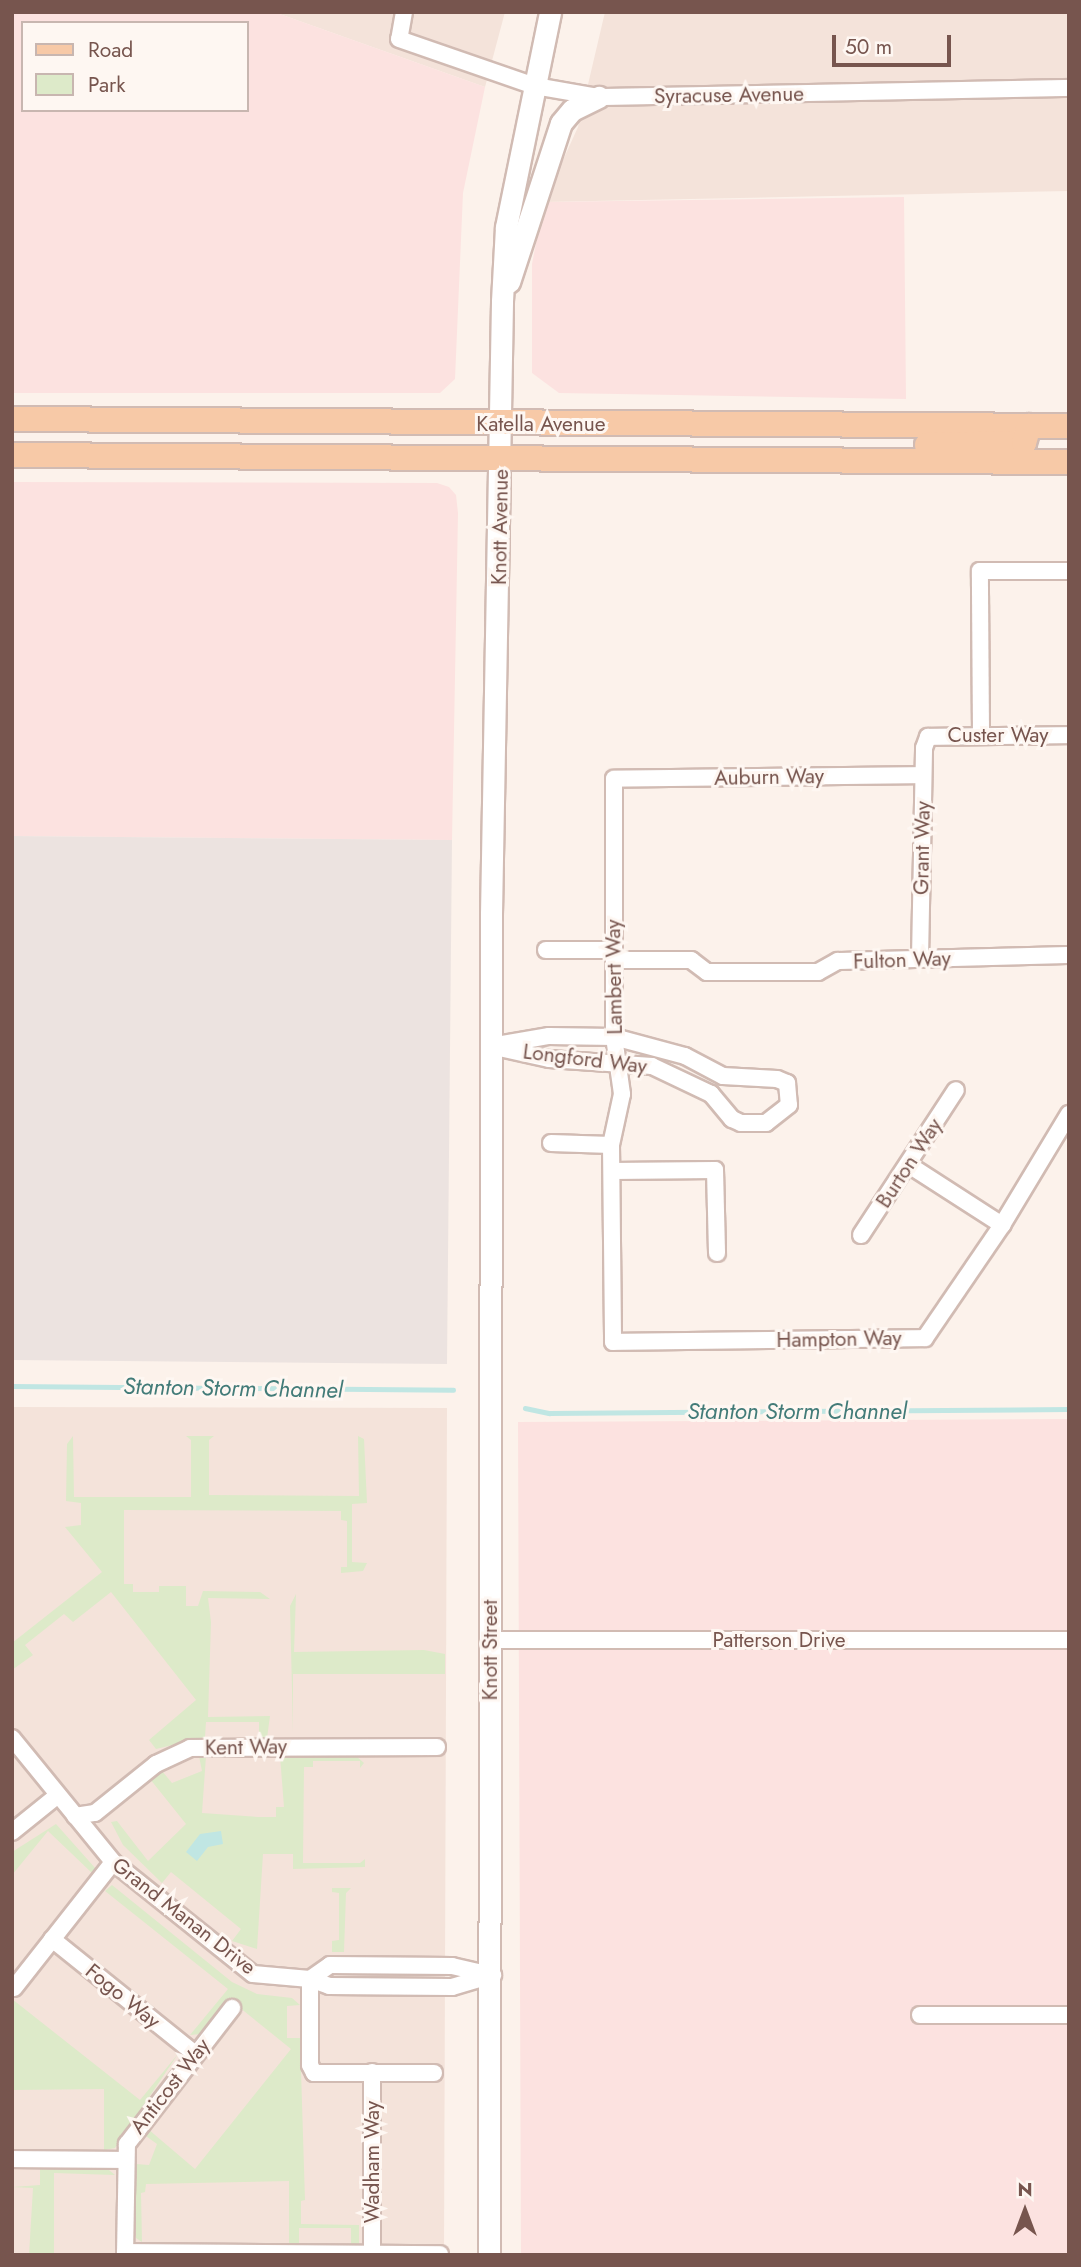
<!DOCTYPE html>
<html>
<head>
<meta charset="utf-8">
<style>
	body { margin:0 }
	#map { position:relative; width:1081px; height:2267px; overflow:hidden; background:#fcf2eb; font-family:Jost,sans-serif }
	div>[style] { position:absolute }
	.residential>* { inset:0; background:#f4e3da }
	.commercial>* { inset:0; background:#fce2e0 }
	.industrial>* { inset:0; background:#ece3e0 }
	.green>* { inset:0; background:#ddeac9 }
	.water>* { inset:0; background:#c0e6e3 }
	.stream>* { height:4.5px; margin:-2.25px; padding:0 2.25px; transform-origin:2.25px; border-radius:2.25px; background:#c0e6e3 }
	.roads { filter:drop-shadow(2px 0 #d1bbb3) drop-shadow(-2px 0 #d1bbb3) drop-shadow(0 2px #d1bbb3) drop-shadow(0 -2px #d1bbb3) }
	.street>* { height:16px; margin:-8px; padding:0 8px; transform-origin:8px; border-radius:8px; background:#fff }
	.secondary>* { height:21px; margin:-10.5px; padding:0 10.5px; transform-origin:10.5px; border-radius:10.5px; background:#fff }
	.primary>* { height:24px; margin:-12px; padding:0 12px; transform-origin:12px; border-radius:12px; background:#f7c9a7 }
	span { translate:-50% -50%; white-space:nowrap; text-align:center; line-height:1.15; -webkit-text-stroke:6px #fef7f2; paint-order:stroke }
	.street-label { font-size:21px; color:#77554e }
	.water-label { font-size:23px; color:#427b78; font-style:italic }
	.frame { position:absolute; inset:0; border:14px solid #77554e; pointer-events:none }
	.legend { position:absolute; left:21px; top:21px; width:228px; height:91px; box-sizing:border-box; background:#fef7f2; border:2px solid #c8b6b0; margin:0; padding:9px 12px; list-style:none; font-size:21px; color:#77554e }
	.legend li { display:flex; align-items:center; gap:14px; height:35px }
	.legend b { width:35px; border:2px solid #c8b6b0 }
	.north { position:absolute; left:990px; top:2176px; width:70px; height:70px; -webkit-text-stroke:5px #fef7f2; paint-order:stroke; rotate:0deg; font-size:19px; font-weight:700; line-height:28px; text-align:center; color:#77554e }
	.north::after { content:''; display:block; margin:auto; width:24px; height:32px; background:#77554e; clip-path:polygon(50% 0,100% 100%,50% 72%,0 100%) }
	.scale { position:absolute; left:832px; top:35px; width:119px; height:32px; box-sizing:border-box; border:4px solid #77554e; border-top:0; padding-left:9px; font-size:21px; line-height:24px; white-space:nowrap; color:#77554e; -webkit-text-stroke:5px #fef7f2; paint-order:stroke }
</style>
</head>
<body>
<div id="map">
	<div class="residential">
		<div style="clip-path:polygon(274px 12px,505px 12px,485px 87px)"></div>
		<div style="clip-path:polygon(605px 12px,1069px 12px,1069px 191px,544px 202px,578px 127px)"></div>
		<div style="clip-path:polygon(12px 1407px,447px 1408px,444px 2255px,12px 2255px)"></div>
	</div>
	<div class="commercial">
		<div style="clip-path:polygon(evenodd,12px 12px,274px 12px,485px 87px,463px 193px,455px 379px,440px 393px,12px 393px,12px 12px,23px 23px,247px 23px,247px 110px,23px 110px,23px 23px)"></div>
		<div style="clip-path:polygon(904px 197px,906px 399px,559px 393px,532px 373px,532px 264px,544px 202px)"></div>
		<div style="clip-path:polygon(12px 482px,437px 483px,449px 487px,456px 495px,458px 513px,452px 840px,12px 836px)"></div>
		<div style="clip-path:polygon(1069px 1419px,1069px 2255px,521px 2255px,518px 1422px)"></div>
	</div>
	<div class="industrial">
		<div style="clip-path:polygon(12px 836px,452px 840px,447px 1364px,12px 1360px)"></div>
	</div>
	<div class="green">
		<div style="clip-path:polygon(73px 1436px,74px 1497px,191px 1497px,191px 1440px,186px 1436px,214px 1436px,209px 1440px,209px 1495px,359px 1496px,358px 1436px,364px 1439px,367px 1503px,352px 1504px,352px 1562px,367px 1563px,363px 1571px,341px 1573px,341px 1567px,347px 1567px,347px 1521px,341px 1520px,341px 1511px,124px 1510px,124px 1584px,133px 1584px,133px 1592px,159px 1592px,159px 1586px,186px 1586px,186px 1606px,198px 1606px,203px 1591px,260px 1592px,270px 1599px,208px 1598px,211px 1622px,208px 1717px,270px 1716px,267px 1738px,259px 1738px,259px 1722px,206px 1722px,205px 1737px,156px 1749px,149px 1740px,196px 1700px,111px 1592px,73px 1622px,64px 1614px,25px 1645px,33px 1655px,12px 1670px,12px 1643px,102px 1572px,65px 1527px,81px 1525px,81px 1503px,66px 1501px,67px 1444px)"></div>
		<div style="clip-path:polygon(296px 1594px,294px 1652px,424px 1650px,445px 1654px,445px 1674px,293px 1674px,293px 1733px,290px 1606px)"></div>
		<div style="clip-path:polygon(199px 1756px,206px 1756px,202px 1813px,258px 1817px,276px 1817px,276px 1807px,284px 1807px,280px 1756px,356px 1756px,364px 1763px,360px 1768px,360px 1761px,313px 1761px,313px 1767px,304px 1767px,303px 1863px,360px 1863px,365px 1859px,365px 1867px,293px 1869px,293px 1854px,263px 1854px,257px 1949px,232px 1941px,241px 1929px,171px 1872px,162px 1883px,123px 1845px,111px 1822px,117px 1821px,148px 1861px,186px 1824px,150px 1779px,162px 1771px,172px 1783px,202px 1771px)"></div>
		<div style="clip-path:polygon(56px 1824px,96px 1869px,93px 1874px,48px 1831px,12px 1875px,12px 1852px)"></div>
		<div style="clip-path:polygon(112px 1885px,232px 1982px,257px 1994px,292px 1998px,300px 2005px,287px 2006px,287px 2038px,300px 2038px,305px 2200px,301px 2201px,301px 2224px,359px 2225px,359px 2244px,351px 2244px,351px 2228px,299px 2228px,299px 2244px,289px 2243px,289px 2181px,146px 2184px,145px 2192px,141px 2193px,142px 2242px,136px 2238px,136px 2164px,149px 2165px,157px 2144px,143px 2134px,148px 2129px,195px 2169px,291px 2049px,229px 1999px,201px 2034px,190px 2035px,228px 1989px,105px 1891px)"></div>
		<div style="clip-path:polygon(332px 1888px,351px 1888px,346px 1893px,344px 1952px,332px 1952px,332px 1941px,339px 1940px,339px 1893px,332px 1892px)"></div>
		<div style="clip-path:polygon(12px 1999px,140px 2100px,178px 2054px,115px 2148px,104px 2150px,104px 2089px,12px 2090px)"></div>
		<div style="clip-path:polygon(40px 2169px,109px 2170px,115px 2175px,54px 2173px,54px 2255px,29px 2255px,33px 2188px,12px 2187px,40px 2185px)"></div>
	</div>
	<div class="water">
		<div style="clip-path:polygon(221px 1831px,223px 1844px,208px 1847px,197px 1861px,186px 1852px,200px 1834px)"></div>
	</div>
	<div class="stream">
		<div style="left:12px;top:1386px;width:441px;rotate:0.5deg"></div>
		<div style="left:525px;top:1408px;width:25px;rotate:12deg"></div>
		<div style="left:549px;top:1413px;width:520px;rotate:-0.44deg"></div>
	</div>
	<div class="roads">
		<div class="street">
			<div style="left:404px;top:12px;width:27px;rotate:100deg"></div>
			<div style="left:399px;top:39px;width:144px;rotate:19.1deg"></div>
			<div style="left:535px;top:86px;width:65px;rotate:9.8deg"></div>
			<div style="left:599px;top:97px;width:470px;rotate:-1.1deg"></div>
			<div style="left:981px;top:734px;width:163px;rotate:-90.4deg"></div>
			<div style="left:980px;top:571px;width:89px"></div>
			<div style="left:923px;top:775px;width:309px;rotate:179.3deg"></div>
			<div style="left:614px;top:779px;width:258px;rotate:90deg"></div>
			<div style="left:614px;top:1037px;width:58px;rotate:82deg"></div>
			<div style="left:622px;top:1094px;width:52px;rotate:102.2deg"></div>
			<div style="left:611px;top:1145px;width:197px;rotate:89.4deg"></div>
			<div style="left:613px;top:1342px;width:312px;rotate:-0.7deg"></div>
			<div style="left:925px;top:1338px;width:137px;rotate:-55.7deg"></div>
			<div style="left:1002px;top:1225px;width:130px;rotate:-58.9deg"></div>
			<div style="left:546px;top:950px;width:66px"></div>
			<div style="left:920px;top:959px;width:211px;rotate:-88.9deg"></div>
			<div style="left:924px;top:748px;width:12px;rotate:-70deg"></div>
			<div style="left:928px;top:737px;width:141px;rotate:-0.8deg"></div>
			<div style="left:615px;top:960px;width:76px"></div>
			<div style="left:691px;top:960px;width:20px;rotate:37deg"></div>
			<div style="left:707px;top:972px;width:111px"></div>
			<div style="left:818px;top:972px;width:23px;rotate:-29deg"></div>
			<div style="left:838px;top:961px;width:231px;rotate:-1.5deg"></div>
			<div style="left:549px;top:1036px;width:65px;rotate:0.9deg"></div>
			<div style="left:614px;top:1037px;width:73px;rotate:15deg"></div>
			<div style="left:685px;top:1056px;width:43px;rotate:27.8deg"></div>
			<div style="left:723px;top:1076px;width:54px;rotate:3.2deg"></div>
			<div style="left:777px;top:1079px;width:11px;rotate:22deg"></div>
			<div style="left:787px;top:1083px;width:22px;rotate:85deg"></div>
			<div style="left:789px;top:1105px;width:29px;rotate:142deg"></div>
			<div style="left:766px;top:1123px;width:25px;rotate:180deg"></div>
			<div style="left:741px;top:1123px;width:10px;rotate:-156deg"></div>
			<div style="left:732px;top:1119px;width:33px;rotate:-130deg"></div>
			<div style="left:711px;top:1094px;width:65px;rotate:-154.6deg"></div>
			<div style="left:652px;top:1066px;width:103px;rotate:-176.1deg"></div>
			<div style="left:549px;top:1059px;width:59px;rotate:-167.4deg"></div>
			<div style="left:491px;top:1046px;width:59px;rotate:-9.8deg"></div>
			<div style="left:551px;top:1143px;width:60px;rotate:1.9deg"></div>
			<div style="left:909px;top:1165px;width:111px;rotate:32.8deg"></div>
			<div style="left:612px;top:1171px;width:103px;rotate:-0.6deg"></div>
			<div style="left:715px;top:1170px;width:83px;rotate:88.6deg"></div>
			<div style="left:861px;top:1235px;width:173px;rotate:-56.8deg"></div>
			<div style="left:489px;top:1640px;width:580px"></div>
			<div style="left:12px;top:1738px;width:160px;rotate:50.8deg"></div>
			<div style="left:113px;top:1862px;width:179px;rotate:38.7deg"></div>
			<div style="left:253px;top:1974px;width:57px;rotate:5deg"></div>
			<div style="left:310px;top:1979px;width:20px;rotate:20deg"></div>
			<div style="left:329px;top:1986px;width:123px;rotate:0.5deg"></div>
			<div style="left:452px;top:1987px;width:43px;rotate:-16.3deg"></div>
			<div style="left:75px;top:1816px;width:20px;rotate:-9deg"></div>
			<div style="left:95px;top:1813px;width:78px;rotate:-38.8deg"></div>
			<div style="left:156px;top:1764px;width:38px;rotate:-25deg"></div>
			<div style="left:190px;top:1748px;width:247px;rotate:-0.2deg"></div>
			<div style="left:12px;top:1832px;width:59px;rotate:-38.8deg"></div>
			<div style="left:52px;top:1939px;width:184px;rotate:38.8deg"></div>
			<div style="left:310px;top:1979px;width:86px;rotate:90deg"></div>
			<div style="left:310px;top:2065px;width:9px;rotate:63deg"></div>
			<div style="left:314px;top:2073px;width:120px"></div>
			<div style="left:310px;top:1979px;width:24px;rotate:-35deg"></div>
			<div style="left:330px;top:1965px;width:122px;rotate:0.5deg"></div>
			<div style="left:452px;top:1966px;width:39px;rotate:13deg"></div>
			<div style="left:14px;top:1988px;width:160px;rotate:-51.8deg"></div>
			<div style="left:920px;top:2015px;width:149px"></div>
			<div style="left:372px;top:2072px;width:181px;rotate:90deg"></div>
			<div style="left:12px;top:2159px;width:112px;rotate:0.5deg"></div>
			<div style="left:125px;top:2252px;width:315px;rotate:0.4deg"></div>
			<div style="left:125px;top:2255px;width:111px;rotate:-89deg"></div>
			<div style="left:127px;top:2144px;width:172px;rotate:-52.3deg"></div>
		</div>
		<div class="secondary">
			<div style="left:509px;top:282px;width:167px;rotate:-71.9deg"></div>
			<div style="left:561px;top:123px;width:17px;rotate:-50deg"></div>
			<div style="left:572px;top:110px;width:30px;rotate:-26deg"></div>
			<div style="left:489px;top:2255px;width:1341px;rotate:-89.91deg"></div>
			<div style="left:491px;top:914px;width:613px;rotate:-88.97deg"></div>
			<div style="left:502px;top:301px;width:74px;rotate:-86.9deg"></div>
			<div style="left:506px;top:227px;width:219px;rotate:-78.4deg"></div>
		</div>
		<div class="primary">
			<div style="left:12px;top:419px;width:1057px;rotate:0.38deg"></div>
			<div style="left:927px;top:445px;width:97px;rotate:-1.2deg"></div>
			<div style="left:1024px;top:443px;width:18px;rotate:-74deg"></div>
			<div style="left:12px;top:455px;width:1057px;rotate:0.38deg"></div>
		</div>
	</div>
	<div class="street-label">
		<span style="left:729px;top:95px;rotate:-1deg">Syracuse Avenue</span>
		<span style="left:541px;top:424px">Katella Avenue</span>
		<span style="left:500px;top:527px;rotate:-89deg">Knott Avenue</span>
		<span style="left:998px;top:735px">Custer Way</span>
		<span style="left:769px;top:777px;rotate:-1deg">Auburn Way</span>
		<span style="left:922px;top:848px;rotate:-89deg">Grant Way</span>
		<span style="left:902px;top:960px;rotate:-2deg">Fulton Way</span>
		<span style="left:614px;top:977px;rotate:-91deg">Lambert Way</span>
		<span style="left:585px;top:1059px;rotate:7deg">Longford Way</span>
		<span style="left:909px;top:1163px;rotate:-57deg">Burton Way</span>
		<span style="left:839px;top:1339px;rotate:-1deg">Hampton Way</span>
		<span style="left:779px;top:1640px">Patterson Drive</span>
		<span style="left:490px;top:1650px;rotate:-90deg">Knott Street</span>
		<span style="left:246px;top:1747px;rotate:-1deg">Kent Way</span>
		<span style="left:184px;top:1916px;rotate:38deg">Grand Manan Drive</span>
		<span style="left:123px;top:1996px;rotate:39deg">Fogo Way</span>
		<span style="left:170px;top:2086px;rotate:-52deg">Anticost Way</span>
		<span style="left:372px;top:2162px;rotate:-90deg">Wadham Way</span>
	</div>
	<div class="water-label">
		<span style="left:233px;top:1388px;rotate:1deg">Stanton Storm Channel</span>
		<span style="left:797px;top:1411px">Stanton Storm Channel</span>
	</div>
	<div class="frame"></div>
	<ul class="legend">
	<li><b style="height:9px;background:#f7c9a7"></b>Road</li>
	<li><b style="height:19px;background:#ddeac9"></b>Park</li>
	</ul>
	<div class="north">N</div>
	<div class="scale">50 m</div>
</div>
</body>
</html>
